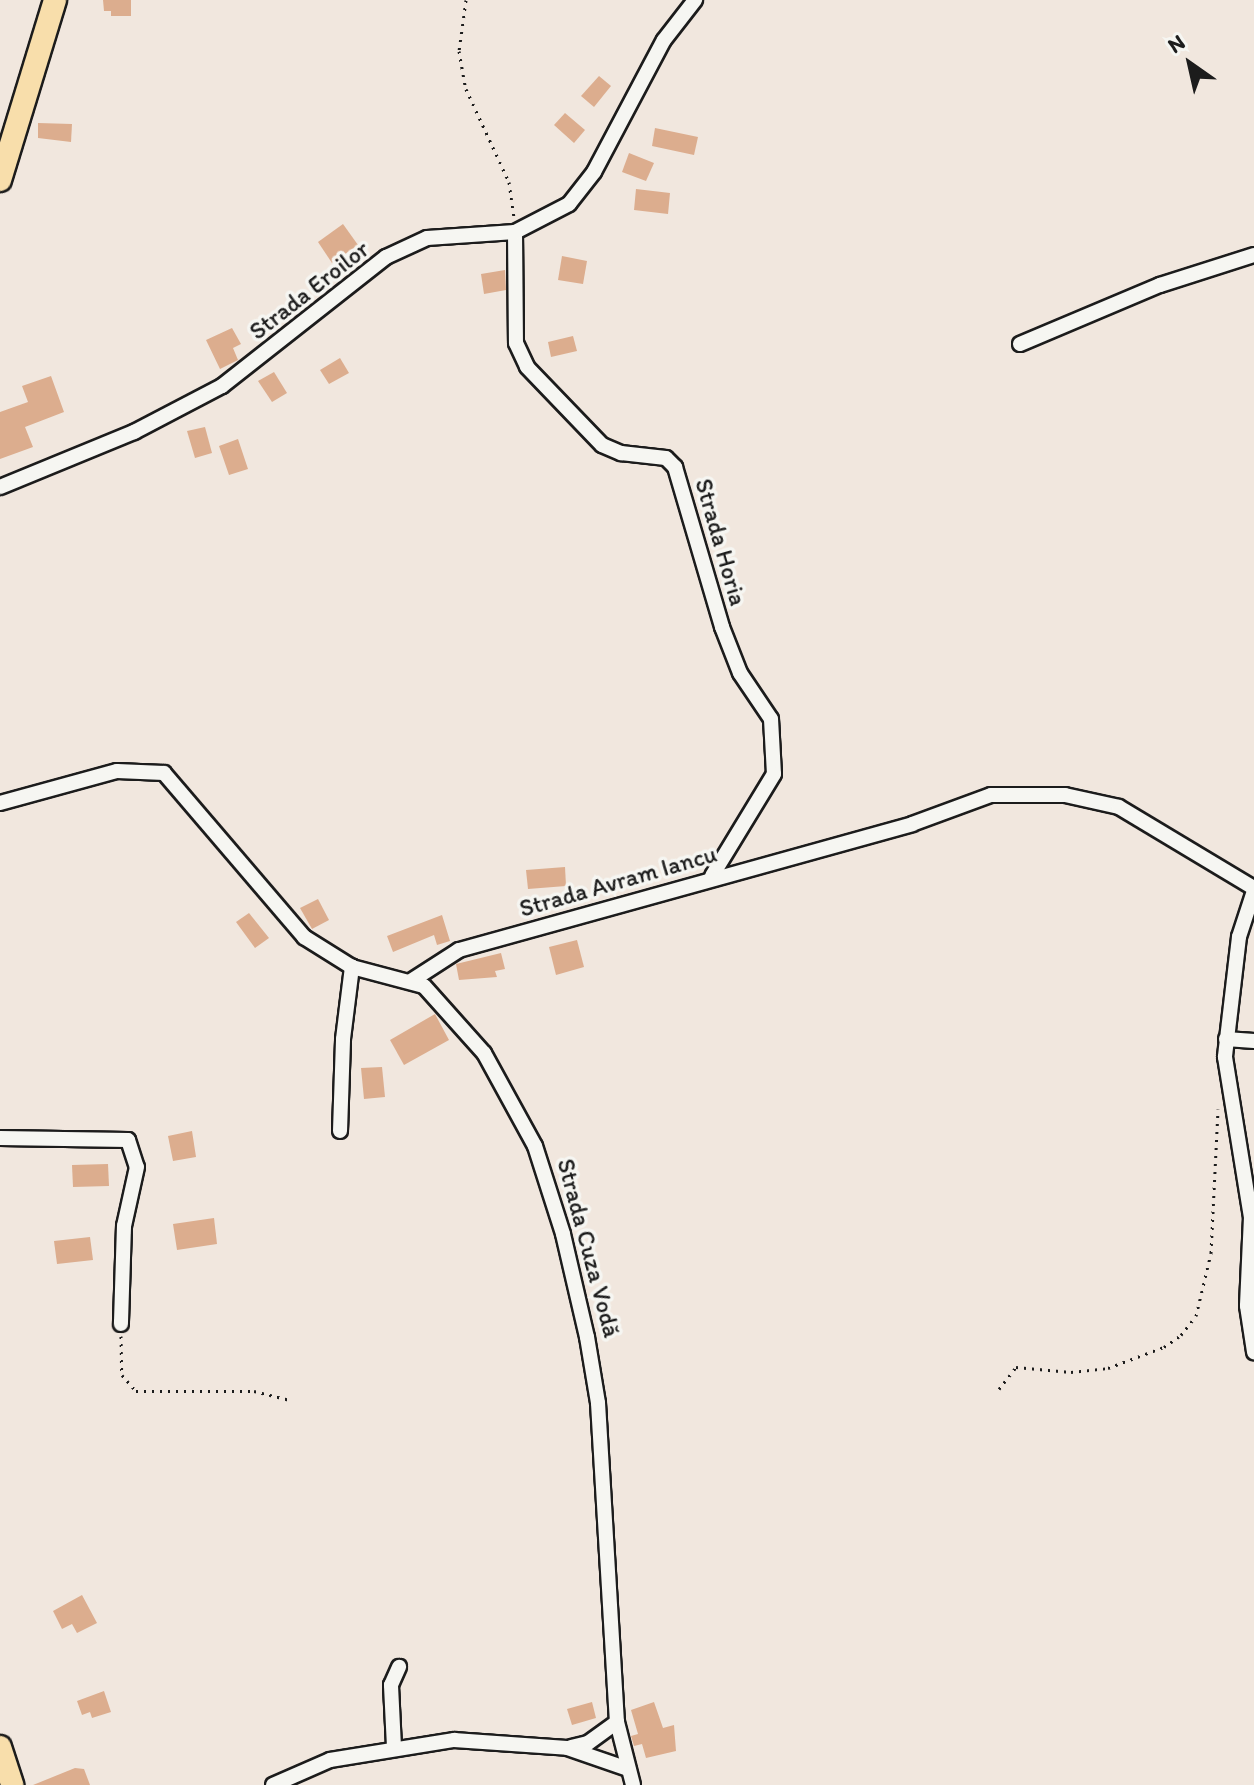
<!DOCTYPE html>
<html>
<head>
<meta charset="utf-8">
<style>
	body { margin:0 }
	#map { position:relative; width:1254px; height:1785px; overflow:hidden; background:#f1e7de; font-family:Itim,sans-serif }
	div>[style] { position:absolute }
	.building>* { inset:0; background:#dcad8e }
	.path>* { height:3px; margin-top:-1.5px; transform-origin:0; background:repeating-linear-gradient(90deg,#1c1c1c 0 2px,transparent 0 8px) }
	.roads { filter:drop-shadow(2px 0 #1c1c1c) drop-shadow(-2px 0 #1c1c1c) drop-shadow(0 2px #1c1c1c) drop-shadow(0 -2px #1c1c1c) }
	.minor>* { height:14px; margin:-7px; padding:0 7px; transform-origin:7px; border-radius:7px; background:#f6f6f2 }
	.highway>* { height:22px; margin:-11px; padding:0 11px; transform-origin:11px; border-radius:11px; background:#f8deab }
	span { translate:-50% -50%; white-space:nowrap; text-align:center; line-height:1.15; -webkit-text-stroke:7px #f6f6f2; paint-order:stroke }
	.street-label { font-size:24px; color:#1c1c1c }
	.north { position:absolute; left:1150px; top:24px; width:80px; height:80px; -webkit-text-stroke:6px #f6f6f2; paint-order:stroke; rotate:326deg; font-size:22px; font-weight:700; line-height:32px; text-align:center; color:#1c1c1c }
	.north::after { content:''; display:block; margin:auto; width:28px; height:36px; background:#1c1c1c; clip-path:polygon(50% 0,100% 100%,50% 72%,0 100%) }
</style>
</head>
<body>
<div id="map">
	<div class="building">
		<div style="clip-path:polygon(103px 0,131px 0,131px 16px,111px 16px,111px 11px,104px 11px)"></div>
		<div style="clip-path:polygon(599px 76px,611px 86px,594px 107px,581px 96px)"></div>
		<div style="clip-path:polygon(565px 113px,585px 130px,574px 143px,554px 125px)"></div>
		<div style="clip-path:polygon(38px 123px,72px 124px,71px 142px,38px 138px)"></div>
		<div style="clip-path:polygon(655px 128px,698px 137px,694px 155px,652px 146px)"></div>
		<div style="clip-path:polygon(629px 153px,654px 163px,646px 181px,622px 172px)"></div>
		<div style="clip-path:polygon(636px 189px,670px 193px,668px 214px,634px 210px)"></div>
		<div style="clip-path:polygon(343px 224px,358px 245px,332px 263px,318px 242px)"></div>
		<div style="clip-path:polygon(562px 256px,587px 261px,583px 284px,558px 280px)"></div>
		<div style="clip-path:polygon(505px 270px,506px 290px,484px 294px,481px 274px)"></div>
		<div style="clip-path:polygon(232px 328px,241px 344px,233px 348px,238px 360px,220px 369px,206px 340px)"></div>
		<div style="clip-path:polygon(573px 336px,577px 351px,551px 357px,548px 342px)"></div>
		<div style="clip-path:polygon(340px 358px,349px 373px,329px 384px,320px 370px)"></div>
		<div style="clip-path:polygon(274px 372px,287px 393px,272px 402px,258px 381px)"></div>
		<div style="clip-path:polygon(51px 376px,64px 412px,25px 427px,33px 447px,0 459px,0 412px,28px 402px,22px 386px)"></div>
		<div style="clip-path:polygon(205px 427px,212px 453px,195px 458px,187px 431px)"></div>
		<div style="clip-path:polygon(238px 439px,248px 469px,229px 475px,219px 446px)"></div>
		<div style="clip-path:polygon(565px 867px,566px 886px,528px 889px,526px 870px)"></div>
		<div style="clip-path:polygon(318px 899px,329px 920px,312px 929px,300px 908px)"></div>
		<div style="clip-path:polygon(249px 913px,269px 938px,255px 948px,236px 922px)"></div>
		<div style="clip-path:polygon(442px 915px,450px 941px,437px 945px,434px 935px,393px 952px,387px 936px)"></div>
		<div style="clip-path:polygon(577px 940px,584px 967px,556px 975px,549px 947px)"></div>
		<div style="clip-path:polygon(501px 953px,505px 969px,495px 971px,497px 977px,459px 980px,456px 964px)"></div>
		<div style="clip-path:polygon(435px 1014px,449px 1040px,404px 1065px,390px 1040px)"></div>
		<div style="clip-path:polygon(382px 1067px,385px 1097px,364px 1099px,361px 1068px)"></div>
		<div style="clip-path:polygon(192px 1131px,196px 1157px,173px 1161px,168px 1136px)"></div>
		<div style="clip-path:polygon(108px 1164px,109px 1186px,73px 1187px,72px 1165px)"></div>
		<div style="clip-path:polygon(214px 1218px,217px 1244px,177px 1250px,173px 1224px)"></div>
		<div style="clip-path:polygon(90px 1237px,93px 1260px,57px 1264px,54px 1241px)"></div>
		<div style="clip-path:polygon(82px 1595px,97px 1623px,77px 1633px,72px 1624px,62px 1629px,53px 1611px)"></div>
		<div style="clip-path:polygon(104px 1691px,111px 1712px,92px 1718px,90px 1712px,82px 1715px,77px 1701px)"></div>
		<div style="clip-path:polygon(592px 1702px,596px 1718px,572px 1725px,567px 1709px)"></div>
		<div style="clip-path:polygon(654px 1702px,663px 1728px,674px 1725px,676px 1751px,646px 1758px,642px 1744px,634px 1746px,631px 1736px,638px 1734px,631px 1710px)"></div>
		<div style="clip-path:polygon(75px 1768px,84px 1769px,90px 1785px,33px 1785px)"></div>
	</div>
	<div class="path">
		<div style="left:466px;top:0;width:51px;rotate:97.8deg"></div>
		<div style="left:459px;top:51px;width:39px;rotate:80deg"></div>
		<div style="left:466px;top:89px;width:102px;rotate:65.2deg"></div>
		<div style="left:509px;top:182px;width:35px;rotate:82deg"></div>
		<div style="left:121px;top:1336px;width:39px;rotate:89deg"></div>
		<div style="left:122px;top:1375px;width:21px;rotate:49deg"></div>
		<div style="left:136px;top:1391px;width:118px"></div>
		<div style="left:254px;top:1391px;width:38px;rotate:14deg"></div>
		<div style="left:999px;top:1389px;width:28px;rotate:-52deg"></div>
		<div style="left:1016px;top:1367px;width:55px;rotate:5.2deg"></div>
		<div style="left:1071px;top:1372px;width:37px;rotate:-6deg"></div>
		<div style="left:1108px;top:1368px;width:60px;rotate:-20.6deg"></div>
		<div style="left:1164px;top:1347px;width:21px;rotate:-35deg"></div>
		<div style="left:1181px;top:1335px;width:24px;rotate:-52deg"></div>
		<div style="left:1196px;top:1316px;width:65px;rotate:-76.6deg"></div>
		<div style="left:1211px;top:1253px;width:144px;rotate:-87.2deg"></div>
	</div>
	<div class="roads">
		<div class="minor">
			<div style="left:515px;top:232px;width:111px;rotate:89.5deg"></div>
			<div style="left:516px;top:343px;width:26px;rotate:65deg"></div>
			<div style="left:527px;top:367px;width:108px;rotate:46.1deg"></div>
			<div style="left:602px;top:445px;width:21px;rotate:23deg"></div>
			<div style="left:621px;top:453px;width:45px;rotate:6.3deg"></div>
			<div style="left:666px;top:458px;width:13px;rotate:45deg"></div>
			<div style="left:675px;top:467px;width:167px;rotate:73.6deg"></div>
			<div style="left:722px;top:627px;width:49px;rotate:68.6deg"></div>
			<div style="left:740px;top:673px;width:55px;rotate:56deg"></div>
			<div style="left:771px;top:719px;width:55px;rotate:86.9deg"></div>
			<div style="left:774px;top:774px;width:119px;rotate:121.3deg"></div>
			<div style="left:1020px;top:344px;width:152px;rotate:-22.9deg"></div>
			<div style="left:1160px;top:285px;width:99px;rotate:-17.7deg"></div>
			<div style="left:0;top:487px;width:145px;rotate:-22.3deg"></div>
			<div style="left:134px;top:432px;width:99px;rotate:-27.6deg"></div>
			<div style="left:222px;top:386px;width:209px;rotate:-38.2deg"></div>
			<div style="left:386px;top:257px;width:45px;rotate:-24.9deg"></div>
			<div style="left:427px;top:238px;width:88px;rotate:-3.9deg"></div>
			<div style="left:515px;top:232px;width:61px;rotate:-27.4deg"></div>
			<div style="left:569px;top:204px;width:41px;rotate:-52deg"></div>
			<div style="left:594px;top:172px;width:149px;rotate:-62.1deg"></div>
			<div style="left:664px;top:40px;width:51px;rotate:-52.2deg"></div>
			<div style="left:0;top:803px;width:121px;rotate:-15.3deg"></div>
			<div style="left:117px;top:771px;width:47px;rotate:2.4deg"></div>
			<div style="left:164px;top:773px;width:216px;rotate:49.5deg"></div>
			<div style="left:304px;top:937px;width:57px;rotate:32deg"></div>
			<div style="left:352px;top:967px;width:74px;rotate:14.8deg"></div>
			<div style="left:424px;top:986px;width:90px;rotate:48.2deg"></div>
			<div style="left:484px;top:1053px;width:106px;rotate:61.3deg"></div>
			<div style="left:535px;top:1146px;width:92px;rotate:72.3deg"></div>
			<div style="left:563px;top:1234px;width:106px;rotate:76.9deg"></div>
			<div style="left:587px;top:1337px;width:67px;rotate:80.5deg"></div>
			<div style="left:598px;top:1403px;width:320px;rotate:86.6deg"></div>
			<div style="left:617px;top:1722px;width:65px;rotate:75.7deg"></div>
			<div style="left:1254px;top:891px;width:48px;rotate:108.1deg"></div>
			<div style="left:1239px;top:937px;width:121px;rotate:96.7deg"></div>
			<div style="left:1225px;top:1057px;width:162px;rotate:80.8deg"></div>
			<div style="left:1251px;top:1217px;width:89px;rotate:92.6deg"></div>
			<div style="left:1247px;top:1306px;width:47px;rotate:81.3deg"></div>
			<div style="left:411px;top:981px;width:57px;rotate:-32.9deg"></div>
			<div style="left:459px;top:950px;width:470px;rotate:-15.5deg"></div>
			<div style="left:912px;top:824px;width:84px;rotate:-20.2deg"></div>
			<div style="left:991px;top:795px;width:74px"></div>
			<div style="left:1065px;top:795px;width:55px;rotate:12.5deg"></div>
			<div style="left:1119px;top:807px;width:157px;rotate:31deg"></div>
			<div style="left:1226px;top:1039px;width:28px;rotate:4deg"></div>
			<div style="left:340px;top:1131px;width:92px;rotate:-88.1deg"></div>
			<div style="left:343px;top:1039px;width:73px;rotate:-82.9deg"></div>
			<div style="left:0;top:1138px;width:128px;rotate:0.9deg"></div>
			<div style="left:128px;top:1140px;width:28px;rotate:72deg"></div>
			<div style="left:137px;top:1167px;width:60px;rotate:102.4deg"></div>
			<div style="left:124px;top:1226px;width:98px;rotate:91.8deg"></div>
			<div style="left:394px;top:1747px;width:62px;rotate:-92.8deg"></div>
			<div style="left:391px;top:1685px;width:20px;rotate:-66deg"></div>
			<div style="left:571px;top:1747px;width:17px;rotate:-13deg"></div>
			<div style="left:588px;top:1743px;width:36px;rotate:-36deg"></div>
			<div style="left:273px;top:1785px;width:62px;rotate:-23.7deg"></div>
			<div style="left:330px;top:1760px;width:126px;rotate:-9.2deg"></div>
			<div style="left:454px;top:1740px;width:113px;rotate:4deg"></div>
			<div style="left:567px;top:1748px;width:65px;rotate:19deg"></div>
		</div>
		<div class="highway">
			<div style="left:0;top:180px;width:188px;rotate:-73deg"></div>
			<div style="left:0;top:1747px;width:40px;rotate:72deg"></div>
		</div>
	</div>
	<div class="street-label">
		<span style="left:309px;top:290px;rotate:-38deg">Strada Eroilor</span>
		<span style="left:721px;top:542px;rotate:74deg">Strada Horia</span>
		<span style="left:618px;top:881px;rotate:-16deg">Strada Avram Iancu</span>
		<span style="left:589px;top:1248px;rotate:75deg">Strada Cuza Vodă</span>
	</div>
	<div class="north">N</div>
</div>
</body>
</html>
